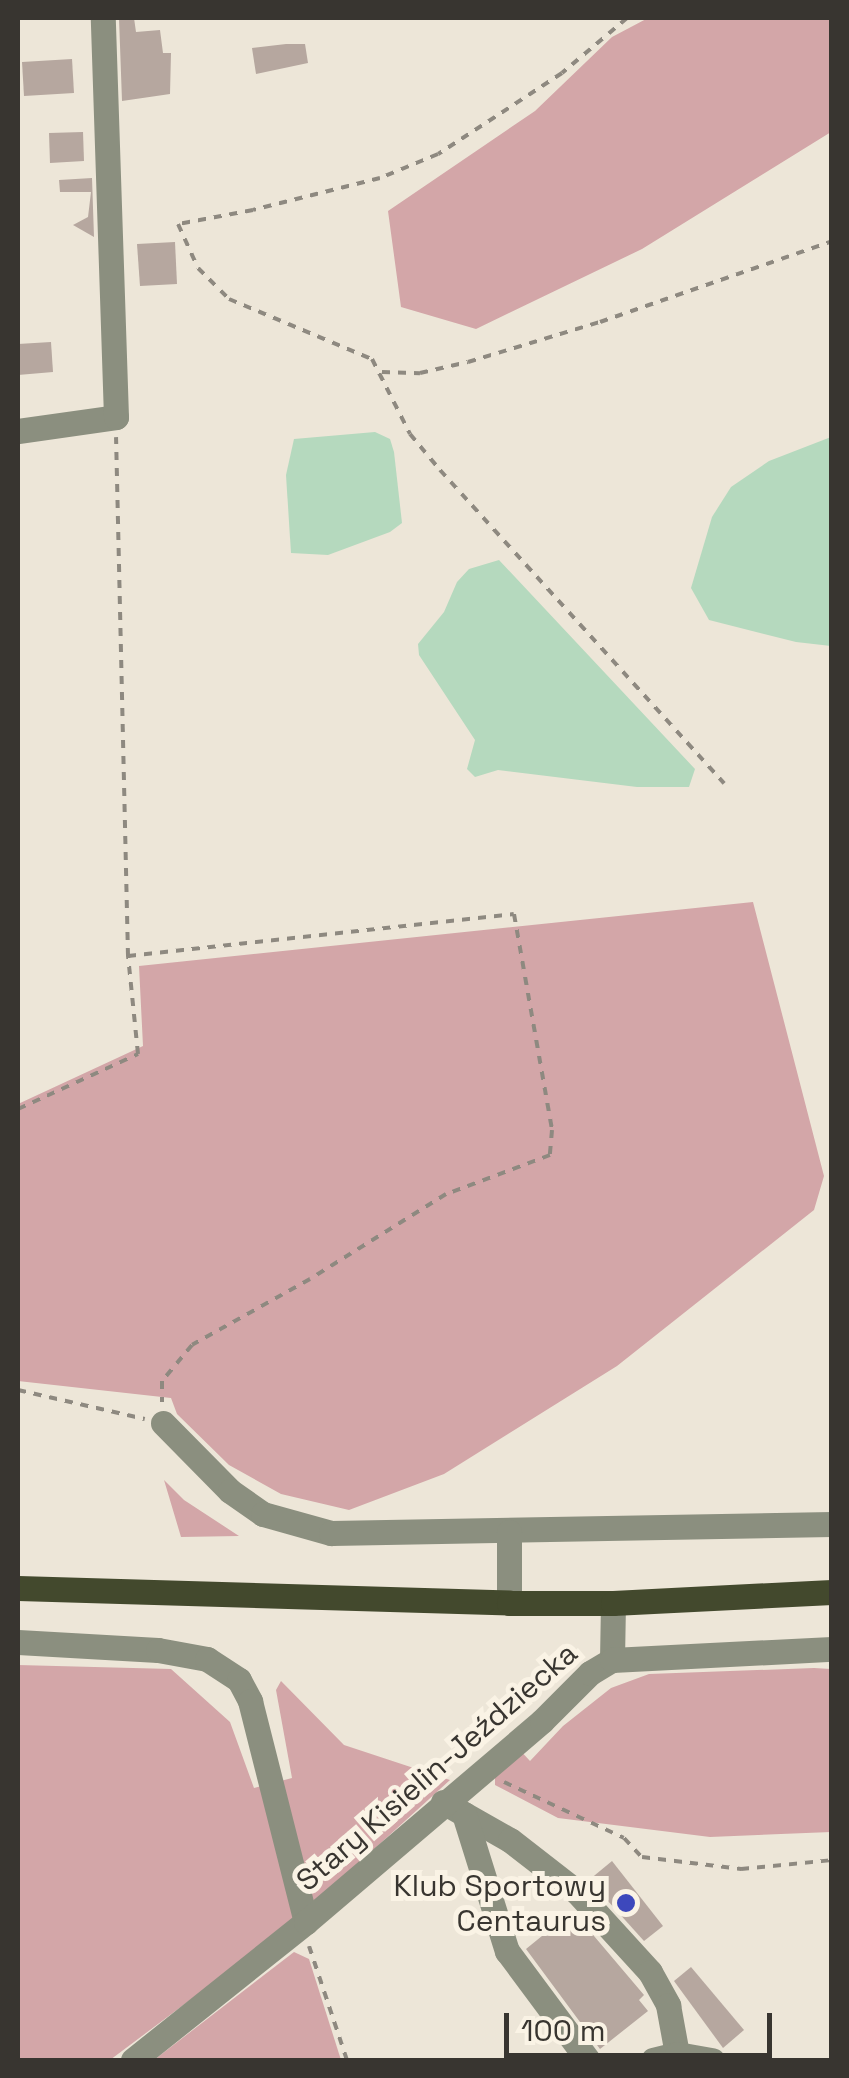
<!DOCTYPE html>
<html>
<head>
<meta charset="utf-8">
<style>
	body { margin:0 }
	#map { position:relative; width:849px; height:2078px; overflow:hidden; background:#ede6d8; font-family:"Space Grotesk",sans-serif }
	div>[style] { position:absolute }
	.forest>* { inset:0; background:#d3a6a8 }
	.water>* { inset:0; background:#b5d9be }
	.building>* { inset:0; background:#b6a79f }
	.path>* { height:4px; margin-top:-2px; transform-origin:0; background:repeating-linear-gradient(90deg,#8e8980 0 8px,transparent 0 16px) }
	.minor>* { height:25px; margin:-12.5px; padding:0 12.5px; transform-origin:12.5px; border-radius:12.5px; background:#8b8f7f }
	.major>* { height:25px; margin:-12.5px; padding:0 12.5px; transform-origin:12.5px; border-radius:12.5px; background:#43492d }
	.dots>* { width:28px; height:28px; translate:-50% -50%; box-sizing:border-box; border:5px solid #faf3e5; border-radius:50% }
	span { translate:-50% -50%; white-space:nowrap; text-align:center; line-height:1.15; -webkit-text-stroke:10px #faf3e5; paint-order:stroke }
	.street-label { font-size:30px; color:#383530 }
	.poi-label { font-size:30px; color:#383530 }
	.right { translate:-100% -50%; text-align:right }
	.frame { position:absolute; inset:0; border:20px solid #383530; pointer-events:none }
	.scale { position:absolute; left:504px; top:2013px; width:268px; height:45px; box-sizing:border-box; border:5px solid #383530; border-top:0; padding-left:12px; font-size:30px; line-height:35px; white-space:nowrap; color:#383530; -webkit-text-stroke:8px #faf3e5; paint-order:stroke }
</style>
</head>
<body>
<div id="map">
	<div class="forest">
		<div style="clip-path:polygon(648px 18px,831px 18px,831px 132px,642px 249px,476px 329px,401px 307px,388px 211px,535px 111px,612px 37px)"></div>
		<div style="clip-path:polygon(753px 902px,824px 1176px,814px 1210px,617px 1366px,444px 1474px,349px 1510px,281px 1494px,229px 1465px,177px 1414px,171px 1398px,18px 1381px,18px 1104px,143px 1046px,139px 966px)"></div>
		<div style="clip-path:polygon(164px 1480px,184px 1500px,239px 1536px,181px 1537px)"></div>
		<div style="clip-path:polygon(18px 1665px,171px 1669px,230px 1722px,254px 1788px,292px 1778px,276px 1690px,281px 1681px,344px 1745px,450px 1780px,294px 1922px,110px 2060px,18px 2060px)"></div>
		<div style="clip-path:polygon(814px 1668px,831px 1669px,831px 1832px,710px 1837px,558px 1818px,495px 1785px,495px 1768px,518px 1748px,530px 1761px,563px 1726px,611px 1688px,649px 1674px)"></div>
		<div style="clip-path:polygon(294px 1952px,309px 1959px,341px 2060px,154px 2060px)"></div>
	</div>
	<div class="water">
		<div style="clip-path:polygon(375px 432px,390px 439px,394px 452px,402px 523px,390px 532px,328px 555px,291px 553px,286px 475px,294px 439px)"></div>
		<div style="clip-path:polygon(831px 437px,831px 646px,796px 642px,709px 620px,691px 588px,712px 517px,731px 487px,769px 461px)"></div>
		<div style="clip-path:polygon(499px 560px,695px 769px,689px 787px,637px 787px,498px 770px,475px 777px,467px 769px,475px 740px,419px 655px,418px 644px,444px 612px,457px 582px,469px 569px)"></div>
	</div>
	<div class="building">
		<div style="clip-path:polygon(119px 18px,134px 18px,136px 32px,160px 30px,163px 53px,171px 53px,170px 94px,122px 101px)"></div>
		<div style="clip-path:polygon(286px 44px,305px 44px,308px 63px,256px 74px,252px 48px)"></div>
		<div style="clip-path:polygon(72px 59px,74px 93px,24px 96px,22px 62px)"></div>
		<div style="clip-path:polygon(83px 132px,84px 161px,50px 163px,49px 133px)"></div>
		<div style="clip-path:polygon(92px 178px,94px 237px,73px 225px,88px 217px,91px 192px,60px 192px,59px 180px)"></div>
		<div style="clip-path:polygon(175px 242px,177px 284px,140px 286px,137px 244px)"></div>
		<div style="clip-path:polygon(51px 342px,53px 372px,18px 375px,18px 344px)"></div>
		<div style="clip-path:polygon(612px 1861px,663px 1926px,644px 1941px,589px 1880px)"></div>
		<div style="clip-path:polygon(569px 1914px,579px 1926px,583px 1923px,644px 1995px,639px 2000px,648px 2011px,600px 2049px,526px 1949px)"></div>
		<div style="clip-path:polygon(691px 1967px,744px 2030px,723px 2048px,674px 1981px)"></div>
	</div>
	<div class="path">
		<div style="left:627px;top:18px;width:85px;rotate:139.8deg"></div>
		<div style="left:562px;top:73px;width:148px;rotate:146.8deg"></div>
		<div style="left:438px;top:154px;width:63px;rotate:157.5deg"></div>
		<div style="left:380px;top:178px;width:131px;rotate:165.9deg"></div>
		<div style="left:253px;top:210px;width:76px;rotate:169.4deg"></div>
		<div style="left:178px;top:224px;width:48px;rotate:65.6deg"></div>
		<div style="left:198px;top:268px;width:44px;rotate:45deg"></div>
		<div style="left:229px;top:299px;width:155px;rotate:22.8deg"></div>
		<div style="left:372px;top:359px;width:84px;rotate:63.1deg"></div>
		<div style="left:410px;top:434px;width:47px;rotate:50.2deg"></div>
		<div style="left:440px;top:470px;width:423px;rotate:47.8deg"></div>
		<div style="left:382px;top:372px;width:38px;rotate:2deg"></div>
		<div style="left:420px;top:373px;width:49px;rotate:-12.9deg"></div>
		<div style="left:468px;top:362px;width:138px;rotate:-16.9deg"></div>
		<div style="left:600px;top:322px;width:246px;rotate:-19.2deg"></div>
		<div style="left:128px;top:956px;width:388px;rotate:-6.2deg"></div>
		<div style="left:514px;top:914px;width:219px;rotate:80deg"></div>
		<div style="left:552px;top:1130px;width:25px;rotate:95deg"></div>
		<div style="left:550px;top:1155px;width:111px;rotate:159.4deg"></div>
		<div style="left:446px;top:1194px;width:160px;rotate:148deg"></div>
		<div style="left:310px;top:1279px;width:135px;rotate:150.8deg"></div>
		<div style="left:192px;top:1345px;width:47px;rotate:129.8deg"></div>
		<div style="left:162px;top:1381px;width:21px;rotate:90deg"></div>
		<div style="left:18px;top:1109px;width:132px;rotate:-24.6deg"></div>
		<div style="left:138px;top:1054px;width:99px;rotate:-95.8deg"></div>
		<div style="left:128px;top:956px;width:519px;rotate:-91.32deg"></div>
		<div style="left:18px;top:1390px;width:130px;rotate:12.9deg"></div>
		<div style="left:504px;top:1782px;width:132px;rotate:25deg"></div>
		<div style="left:624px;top:1838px;width:26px;rotate:47deg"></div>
		<div style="left:642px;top:1857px;width:100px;rotate:6.9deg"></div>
		<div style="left:741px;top:1869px;width:91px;rotate:-5.6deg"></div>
		<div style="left:309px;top:1946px;width:120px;rotate:71.6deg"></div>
	</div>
	<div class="minor">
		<div style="left:18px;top:431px;width:99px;rotate:-8.1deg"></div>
		<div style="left:116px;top:417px;width:399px;rotate:-91.9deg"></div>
		<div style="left:163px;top:1423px;width:95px;rotate:45.4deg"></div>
		<div style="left:230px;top:1491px;width:40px;rotate:34.9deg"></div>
		<div style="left:263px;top:1514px;width:71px;rotate:15.6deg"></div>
		<div style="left:331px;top:1533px;width:501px;rotate:-1.03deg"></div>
		<div style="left:509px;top:1532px;width:71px;rotate:90deg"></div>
		<div style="left:18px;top:1642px;width:140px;rotate:3.3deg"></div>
		<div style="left:158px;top:1650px;width:50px;rotate:10.4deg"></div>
		<div style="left:207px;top:1659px;width:38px;rotate:33deg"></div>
		<div style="left:239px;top:1680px;width:24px;rotate:62deg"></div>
		<div style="left:250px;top:1701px;width:228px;rotate:75.8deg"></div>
		<div style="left:612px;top:1660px;width:57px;rotate:-89deg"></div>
		<div style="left:443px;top:1802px;width:77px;rotate:29.6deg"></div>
		<div style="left:510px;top:1840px;width:85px;rotate:37.8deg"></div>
		<div style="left:577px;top:1892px;width:108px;rotate:47.6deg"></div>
		<div style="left:650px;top:1972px;width:38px;rotate:61deg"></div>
		<div style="left:668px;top:2005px;width:50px;rotate:79.6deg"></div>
		<div style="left:464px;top:1814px;width:144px;rotate:72.6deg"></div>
		<div style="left:507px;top:1951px;width:136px;rotate:53.4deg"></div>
		<div style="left:133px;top:2060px;width:221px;rotate:-38.6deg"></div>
		<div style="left:306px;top:1922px;width:310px;rotate:-40.4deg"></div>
		<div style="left:542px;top:1721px;width:68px;rotate:-45deg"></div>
		<div style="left:590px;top:1673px;width:26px;rotate:-31deg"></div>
		<div style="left:612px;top:1660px;width:220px;rotate:-2.9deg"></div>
		<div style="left:653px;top:2060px;width:25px;rotate:-14deg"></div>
		<div style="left:677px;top:2054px;width:36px;rotate:10deg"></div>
	</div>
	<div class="major">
		<div style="left:18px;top:1588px;width:491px;rotate:1.7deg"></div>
		<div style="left:509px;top:1603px;width:104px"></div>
		<div style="left:613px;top:1603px;width:219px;rotate:-2.9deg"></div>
	</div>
	<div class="dots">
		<div style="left:626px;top:1903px;background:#3d48bc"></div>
	</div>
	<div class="street-label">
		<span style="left:437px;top:1767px;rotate:-41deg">Stary Kisielin-Jeździecka</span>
	</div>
	<div class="poi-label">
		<span class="right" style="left:606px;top:1903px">Klub Sportowy<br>Centaurus</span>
	</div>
	<div class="frame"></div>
	<div class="scale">100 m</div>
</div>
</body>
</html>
